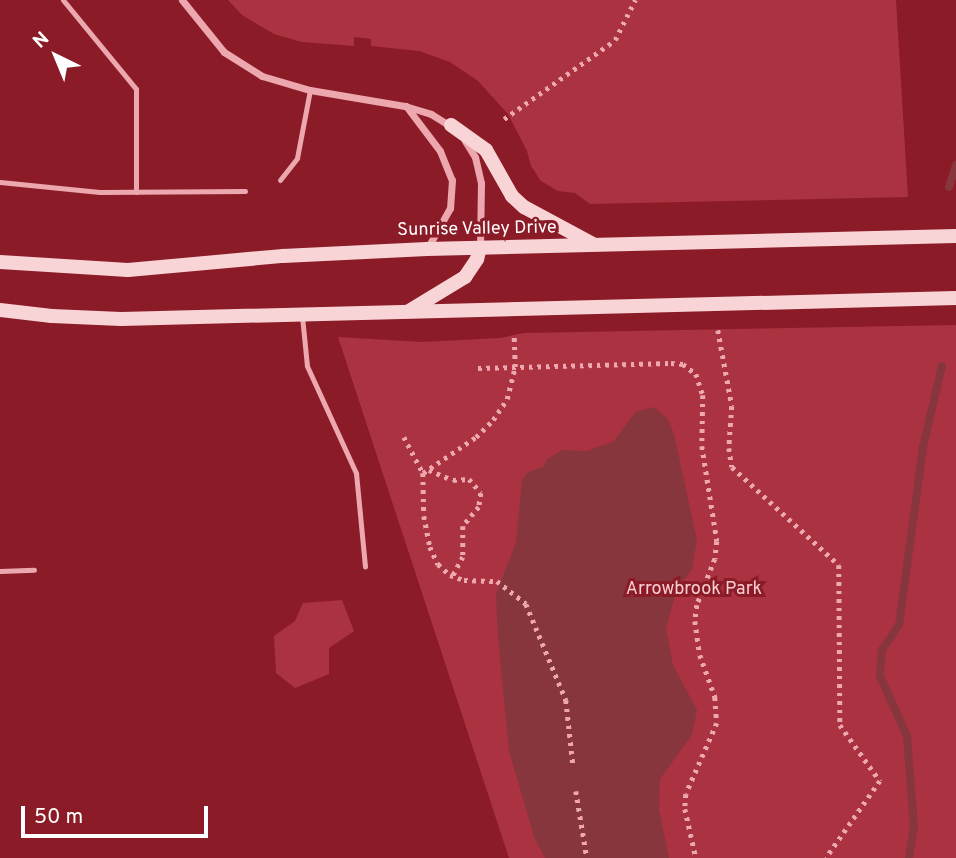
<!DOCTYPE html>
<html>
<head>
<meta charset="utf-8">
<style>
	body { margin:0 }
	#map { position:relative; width:956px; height:858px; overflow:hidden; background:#8b1c27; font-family:Overpass,sans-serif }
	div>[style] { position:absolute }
	.green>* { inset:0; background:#ab3240 }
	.water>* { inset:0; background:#88363d }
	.stream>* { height:8px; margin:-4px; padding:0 4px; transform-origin:4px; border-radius:4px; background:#88363d }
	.path>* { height:4.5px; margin-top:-2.25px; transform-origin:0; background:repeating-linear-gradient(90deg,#eda7af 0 3.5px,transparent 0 8.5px) }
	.service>* { height:5px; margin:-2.5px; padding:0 2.5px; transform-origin:2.5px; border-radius:2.5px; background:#eda7af }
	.minor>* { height:7px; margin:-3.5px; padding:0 3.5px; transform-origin:3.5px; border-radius:3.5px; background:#eda7af }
	.secondary>* { height:14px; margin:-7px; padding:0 7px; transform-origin:7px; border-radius:7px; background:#f9d4d7 }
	span { translate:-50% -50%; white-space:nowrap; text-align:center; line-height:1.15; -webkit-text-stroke:6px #8b1c27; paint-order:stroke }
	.street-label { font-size:18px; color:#fff }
	.park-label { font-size:18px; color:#f9cdd2 }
	.north { position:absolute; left:21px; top:21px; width:70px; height:70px; -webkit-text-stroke:5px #8b1c27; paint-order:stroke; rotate:317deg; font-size:19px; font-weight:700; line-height:28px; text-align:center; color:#fff }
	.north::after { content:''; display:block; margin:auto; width:24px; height:32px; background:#fff; clip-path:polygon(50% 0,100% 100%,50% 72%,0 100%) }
	.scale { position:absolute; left:21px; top:806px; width:187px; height:32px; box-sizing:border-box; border:4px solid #fff; border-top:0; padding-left:9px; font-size:21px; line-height:24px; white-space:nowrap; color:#fff; -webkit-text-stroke:5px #8b1c27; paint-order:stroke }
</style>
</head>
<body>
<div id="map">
	<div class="green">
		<div style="clip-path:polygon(228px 0,896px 0,908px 197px,590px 204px,575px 193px,558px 191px,541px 181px,531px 166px,527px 151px,508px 114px,478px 81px,450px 62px,419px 51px,371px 46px,371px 39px,354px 37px,354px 46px,302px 42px,274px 34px,242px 15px)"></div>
		<div style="clip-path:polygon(956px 325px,956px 858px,509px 858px,338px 337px,422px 342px,500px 338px,524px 333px)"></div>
		<div style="clip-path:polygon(342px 600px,354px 631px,329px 648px,329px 674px,295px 688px,276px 673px,274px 636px,295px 621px,303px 603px)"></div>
	</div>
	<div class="water">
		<div style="clip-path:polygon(654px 407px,668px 419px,674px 434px,697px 540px,692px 569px,676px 592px,666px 629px,673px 665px,697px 710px,692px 735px,660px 779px,659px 809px,669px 858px,545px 858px,534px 837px,509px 751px,498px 638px,496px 594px,516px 542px,522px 480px,528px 472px,543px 467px,547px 459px,562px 450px,587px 451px,614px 441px,635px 412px)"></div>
	</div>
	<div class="stream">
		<div style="left:949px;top:187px;width:23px;rotate:-72deg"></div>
		<div style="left:909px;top:858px;width:31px;rotate:-81deg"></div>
		<div style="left:914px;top:827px;width:91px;rotate:-94.4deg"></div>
		<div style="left:907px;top:736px;width:66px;rotate:-114.2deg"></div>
		<div style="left:880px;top:676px;width:26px;rotate:-86deg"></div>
		<div style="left:882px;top:650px;width:30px;rotate:-56deg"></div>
		<div style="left:899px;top:625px;width:180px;rotate:-82.3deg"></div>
		<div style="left:923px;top:447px;width:83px;rotate:-76.8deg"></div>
	</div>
	<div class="path">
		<div style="left:504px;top:119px;width:136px;rotate:-35.4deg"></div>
		<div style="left:615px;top:40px;width:45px;rotate:-63.4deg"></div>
		<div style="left:718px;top:330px;width:77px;rotate:79.6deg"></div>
		<div style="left:732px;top:406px;width:42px;rotate:94.1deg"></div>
		<div style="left:729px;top:448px;width:19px;rotate:81deg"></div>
		<div style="left:732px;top:467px;width:145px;rotate:42.5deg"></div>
		<div style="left:839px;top:565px;width:160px;rotate:89.6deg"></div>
		<div style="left:840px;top:725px;width:69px;rotate:54.5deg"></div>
		<div style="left:880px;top:781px;width:94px;rotate:125deg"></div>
		<div style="left:478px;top:368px;width:193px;rotate:-1.5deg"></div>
		<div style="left:671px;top:363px;width:12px;rotate:5deg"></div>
		<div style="left:683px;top:364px;width:16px;rotate:38deg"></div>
		<div style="left:696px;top:374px;width:22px;rotate:72deg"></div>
		<div style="left:703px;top:395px;width:51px;rotate:91.1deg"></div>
		<div style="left:702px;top:446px;width:96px;rotate:81deg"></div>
		<div style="left:717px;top:541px;width:18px;rotate:96deg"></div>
		<div style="left:715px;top:559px;width:49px;rotate:111.4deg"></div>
		<div style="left:697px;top:605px;width:16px;rotate:97deg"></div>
		<div style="left:695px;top:621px;width:34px;rotate:82deg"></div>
		<div style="left:700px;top:655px;width:45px;rotate:70.3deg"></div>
		<div style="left:715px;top:697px;width:26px;rotate:86deg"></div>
		<div style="left:717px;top:723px;width:77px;rotate:113.6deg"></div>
		<div style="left:686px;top:794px;width:15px;rotate:94deg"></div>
		<div style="left:685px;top:809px;width:50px;rotate:77.3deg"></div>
		<div style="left:404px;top:437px;width:41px;rotate:62.2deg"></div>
		<div style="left:423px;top:473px;width:43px;rotate:88.7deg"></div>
		<div style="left:424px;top:516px;width:32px;rotate:79deg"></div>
		<div style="left:430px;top:547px;width:19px;rotate:65deg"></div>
		<div style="left:438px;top:564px;width:16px;rotate:43deg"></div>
		<div style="left:450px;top:575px;width:15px;rotate:20deg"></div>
		<div style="left:464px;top:580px;width:33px;rotate:2deg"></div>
		<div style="left:497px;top:581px;width:37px;rotate:38deg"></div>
		<div style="left:526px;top:604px;width:104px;rotate:67.4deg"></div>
		<div style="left:566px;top:700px;width:64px;rotate:83.8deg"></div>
		<div style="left:429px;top:470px;width:26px;rotate:23deg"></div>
		<div style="left:453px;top:480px;width:16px;rotate:-4deg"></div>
		<div style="left:469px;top:479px;width:18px;rotate:49deg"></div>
		<div style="left:481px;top:493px;width:14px;rotate:98deg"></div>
		<div style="left:479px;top:507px;width:25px;rotate:130deg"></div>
		<div style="left:463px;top:526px;width:31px;rotate:90deg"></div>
		<div style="left:463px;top:557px;width:21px;rotate:118deg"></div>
		<div style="left:423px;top:473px;width:64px;rotate:-34.2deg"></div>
		<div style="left:476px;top:437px;width:24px;rotate:-45deg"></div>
		<div style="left:493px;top:420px;width:25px;rotate:-56deg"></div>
		<div style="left:507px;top:399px;width:33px;rotate:-76deg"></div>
		<div style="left:515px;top:367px;width:33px;rotate:-92deg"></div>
		<div style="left:576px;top:791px;width:68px;rotate:80.7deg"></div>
	</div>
	<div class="service">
		<div style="left:63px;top:0;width:115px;rotate:50.6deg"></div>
		<div style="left:136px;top:89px;width:103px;rotate:90deg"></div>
		<div style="left:280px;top:180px;width:28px;rotate:-52deg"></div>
		<div style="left:297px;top:158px;width:69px;rotate:-79.2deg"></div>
		<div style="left:0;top:182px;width:100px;rotate:5.7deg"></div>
		<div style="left:100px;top:192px;width:145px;rotate:-0.4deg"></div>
		<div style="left:302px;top:316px;width:50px;rotate:84.3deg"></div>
		<div style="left:307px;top:366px;width:118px;rotate:65.4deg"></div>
		<div style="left:356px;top:473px;width:94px;rotate:84.5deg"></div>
		<div style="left:0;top:571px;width:34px;rotate:-2deg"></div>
	</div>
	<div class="minor">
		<div style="left:182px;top:0;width:67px;rotate:51.1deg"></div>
		<div style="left:224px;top:52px;width:45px;rotate:32.3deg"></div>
		<div style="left:262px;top:76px;width:50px;rotate:16.3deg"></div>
		<div style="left:310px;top:90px;width:96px;rotate:9.6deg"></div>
		<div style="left:405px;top:106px;width:27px;rotate:17deg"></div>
		<div style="left:431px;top:114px;width:25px;rotate:32deg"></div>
		<div style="left:406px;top:106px;width:56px;rotate:52.9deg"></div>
		<div style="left:440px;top:151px;width:31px;rotate:68deg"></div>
		<div style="left:452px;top:180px;width:28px;rotate:94deg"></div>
		<div style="left:450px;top:208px;width:47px;rotate:119.3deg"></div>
		<div style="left:465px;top:141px;width:19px;rotate:58deg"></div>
		<div style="left:475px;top:157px;width:27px;rotate:77deg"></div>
		<div style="left:481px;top:183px;width:64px;rotate:90.9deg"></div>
	</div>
	<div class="secondary">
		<div style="left:451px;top:125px;width:43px;rotate:35.5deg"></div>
		<div style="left:486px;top:150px;width:53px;rotate:60.5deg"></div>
		<div style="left:512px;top:196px;width:16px;rotate:43deg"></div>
		<div style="left:524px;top:207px;width:78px;rotate:28.2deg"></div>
		<div style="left:0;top:262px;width:128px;rotate:3.6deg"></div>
		<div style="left:128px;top:270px;width:156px;rotate:-5.2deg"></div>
		<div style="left:283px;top:256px;width:144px;rotate:-2.8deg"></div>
		<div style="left:427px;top:249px;width:529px;rotate:-1.41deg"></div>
		<div style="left:0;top:310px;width:52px;rotate:6.6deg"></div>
		<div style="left:52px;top:316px;width:69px;rotate:2.5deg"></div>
		<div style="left:121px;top:319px;width:835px;rotate:-1.44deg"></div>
		<div style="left:409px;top:311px;width:66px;rotate:-31.3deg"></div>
		<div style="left:465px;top:277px;width:22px;rotate:-56deg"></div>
		<div style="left:477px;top:259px;width:11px;rotate:-75deg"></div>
	</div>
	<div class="street-label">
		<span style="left:477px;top:230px;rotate:-1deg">Sunrise Valley Drive</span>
	</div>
	<div class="park-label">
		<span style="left:694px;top:590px">Arrowbrook Park</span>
	</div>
	<div class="north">N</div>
	<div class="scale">50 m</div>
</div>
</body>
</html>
